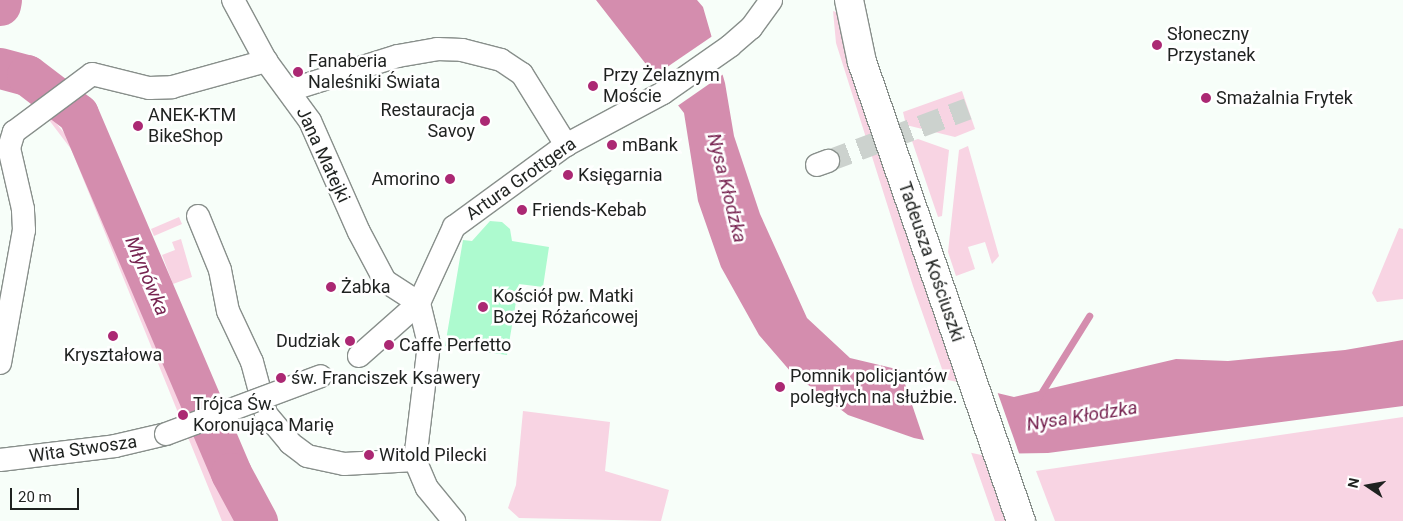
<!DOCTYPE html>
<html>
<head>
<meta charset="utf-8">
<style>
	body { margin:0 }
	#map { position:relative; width:1403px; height:521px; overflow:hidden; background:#f7fef9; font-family:Roboto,sans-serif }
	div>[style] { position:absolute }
	.green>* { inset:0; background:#f8d4e3 }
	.water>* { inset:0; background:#d48dae }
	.pier>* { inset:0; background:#f7fef9 }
	.stream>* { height:7px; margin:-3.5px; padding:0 3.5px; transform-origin:3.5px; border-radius:3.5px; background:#d48dae }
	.river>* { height:41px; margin:-20.5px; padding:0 20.5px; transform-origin:20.5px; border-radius:20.5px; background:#d48dae }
	.building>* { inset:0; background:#adfacf }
	.street-tunnel>* { height:22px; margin-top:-11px; transform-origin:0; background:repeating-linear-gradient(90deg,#ccd2ce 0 22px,transparent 0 33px) }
	.roads { filter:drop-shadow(1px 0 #888f8b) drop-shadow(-1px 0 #888f8b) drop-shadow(0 1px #888f8b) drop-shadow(0 -1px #888f8b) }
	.street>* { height:22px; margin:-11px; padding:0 11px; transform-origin:11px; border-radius:11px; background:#fff }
	.secondary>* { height:28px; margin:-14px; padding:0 14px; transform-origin:14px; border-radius:14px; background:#fff }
	.bridges { filter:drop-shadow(1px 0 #888f8b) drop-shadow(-1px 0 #888f8b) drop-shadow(0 1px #888f8b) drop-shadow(0 -1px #888f8b) }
	.street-bridge>* { height:22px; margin:-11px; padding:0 11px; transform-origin:11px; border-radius:11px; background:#fff }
	.dots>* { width:14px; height:14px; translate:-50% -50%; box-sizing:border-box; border:2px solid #fff; border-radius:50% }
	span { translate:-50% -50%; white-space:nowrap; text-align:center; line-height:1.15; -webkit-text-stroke:5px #fff; paint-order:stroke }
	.poi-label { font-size:18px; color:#1f2220 }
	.left { translate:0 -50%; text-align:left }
	.right { translate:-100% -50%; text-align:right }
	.street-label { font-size:18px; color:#1f2220 }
	.water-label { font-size:19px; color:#772451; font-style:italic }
	.north { position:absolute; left:1343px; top:461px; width:50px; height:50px; -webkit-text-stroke:4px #fff; paint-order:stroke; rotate:282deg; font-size:14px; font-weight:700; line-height:20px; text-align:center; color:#1f2220 }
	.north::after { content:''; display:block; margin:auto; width:18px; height:22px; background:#1f2220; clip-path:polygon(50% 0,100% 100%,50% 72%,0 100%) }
	.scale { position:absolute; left:10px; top:488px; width:69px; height:22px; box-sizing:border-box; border:2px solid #1f2220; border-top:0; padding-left:6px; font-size:15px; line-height:18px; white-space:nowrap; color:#1f2220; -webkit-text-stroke:4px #fff; paint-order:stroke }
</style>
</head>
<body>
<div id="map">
	<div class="green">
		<div style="clip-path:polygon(833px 11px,836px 12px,861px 105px,1008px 521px,995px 521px,913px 286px,836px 43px)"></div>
		<div style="clip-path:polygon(962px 91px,975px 129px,955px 137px,906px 125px,903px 112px)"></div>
		<div style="clip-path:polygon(52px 118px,74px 145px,221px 493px,237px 521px,222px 521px,71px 149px,49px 120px)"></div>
		<div style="clip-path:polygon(918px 139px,949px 150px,942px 216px,938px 217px,912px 141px)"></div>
		<div style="clip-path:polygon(968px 146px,999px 256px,992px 264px,985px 242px,968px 247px,975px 269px,956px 276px,948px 252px,959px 150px)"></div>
		<div style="clip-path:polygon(179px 217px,182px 224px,154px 236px,151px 229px)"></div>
		<div style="clip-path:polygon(1399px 228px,1403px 229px,1403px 299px,1377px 302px,1372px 293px)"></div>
		<div style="clip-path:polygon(181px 239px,192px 277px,173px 284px,162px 255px,175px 250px,172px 242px)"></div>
		<div style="clip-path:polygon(523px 411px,610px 422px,605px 471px,669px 490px,661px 521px,519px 518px,508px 508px,516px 485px)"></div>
		<div style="clip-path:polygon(1403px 417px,1403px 521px,1055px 521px,1036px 471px)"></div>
	</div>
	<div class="water">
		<div style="clip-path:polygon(596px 0,697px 0,703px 7px,725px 83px,734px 136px,760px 214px,807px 318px,850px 358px,1014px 397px,1176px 359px,1228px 361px,1345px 350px,1403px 340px,1403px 406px,1048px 453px,991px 454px,914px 438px,848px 415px,791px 372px,759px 335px,721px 267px,698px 201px,684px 113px)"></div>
	</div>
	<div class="pier">
		<div style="clip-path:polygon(714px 35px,725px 73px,676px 107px,654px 76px)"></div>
		<div style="clip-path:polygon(900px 369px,997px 391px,1020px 456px,991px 457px,925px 443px)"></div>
	</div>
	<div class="stream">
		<div style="left:1038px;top:398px;width:97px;rotate:-58.1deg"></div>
	</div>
	<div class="river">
		<div style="left:0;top:5px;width:5px;rotate:-79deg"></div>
		<div style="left:0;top:68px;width:28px;rotate:15deg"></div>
		<div style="left:27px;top:75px;width:64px;rotate:37.4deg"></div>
		<div style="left:78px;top:114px;width:390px;rotate:66.9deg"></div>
		<div style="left:231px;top:473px;width:55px;rotate:61.6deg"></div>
	</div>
	<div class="building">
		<div style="clip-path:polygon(490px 221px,502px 222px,510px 229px,512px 241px,549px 247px,543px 287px,519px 284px,507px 355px,445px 346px,463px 240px,472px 241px)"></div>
	</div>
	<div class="street-tunnel">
		<div style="left:828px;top:161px;width:149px;rotate:-20.4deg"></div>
	</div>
	<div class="roads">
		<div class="street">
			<div style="left:233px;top:0;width:69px;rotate:61.6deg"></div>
			<div style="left:266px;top:61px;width:74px;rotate:53.7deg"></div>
			<div style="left:310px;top:121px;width:121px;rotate:66.2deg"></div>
			<div style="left:359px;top:232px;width:55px;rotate:62deg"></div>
			<div style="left:385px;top:281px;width:40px;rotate:32.9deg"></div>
			<div style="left:290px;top:90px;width:113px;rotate:-17.5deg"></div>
			<div style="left:398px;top:56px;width:40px;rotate:-10deg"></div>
			<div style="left:437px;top:49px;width:25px;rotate:2deg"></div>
			<div style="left:462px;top:50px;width:40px;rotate:14.4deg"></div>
			<div style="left:501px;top:60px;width:25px;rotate:34deg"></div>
			<div style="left:522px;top:74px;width:84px;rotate:58.2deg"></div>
			<div style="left:817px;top:165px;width:12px;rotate:-20deg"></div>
			<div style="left:198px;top:216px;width:58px;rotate:67.8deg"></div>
			<div style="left:220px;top:270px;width:42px;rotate:79deg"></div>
			<div style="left:228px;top:311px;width:56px;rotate:64.8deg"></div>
			<div style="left:252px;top:362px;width:54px;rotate:74.9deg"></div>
			<div style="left:266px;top:414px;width:38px;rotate:50deg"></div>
			<div style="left:290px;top:443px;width:21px;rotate:37deg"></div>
			<div style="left:307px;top:456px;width:38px;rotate:12deg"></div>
			<div style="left:344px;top:464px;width:71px;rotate:-3.2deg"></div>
			<div style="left:419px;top:303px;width:42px;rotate:76.3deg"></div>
			<div style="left:429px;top:344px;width:117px;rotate:96.9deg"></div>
			<div style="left:415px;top:460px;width:30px;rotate:67deg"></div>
			<div style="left:427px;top:488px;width:43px;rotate:50.7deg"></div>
			<div style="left:359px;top:356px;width:80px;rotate:-41.5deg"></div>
			<div style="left:419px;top:303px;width:84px;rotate:-65.3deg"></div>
			<div style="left:454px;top:227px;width:139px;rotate:-36.2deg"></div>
			<div style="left:566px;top:145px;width:110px;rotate:-28.2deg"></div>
			<div style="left:663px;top:93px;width:82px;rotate:-35deg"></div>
			<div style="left:730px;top:46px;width:28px;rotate:-41deg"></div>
			<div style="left:751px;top:28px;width:34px;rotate:-54deg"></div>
			<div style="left:0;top:363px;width:135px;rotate:-79.8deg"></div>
			<div style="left:24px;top:230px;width:21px;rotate:-93deg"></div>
			<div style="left:23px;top:209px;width:63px;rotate:-102.9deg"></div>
			<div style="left:9px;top:148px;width:17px;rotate:-73deg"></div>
			<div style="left:14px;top:132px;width:97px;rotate:-36.6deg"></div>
			<div style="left:92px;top:74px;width:59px;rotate:13.8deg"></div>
			<div style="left:149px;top:88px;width:23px;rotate:-2deg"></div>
			<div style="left:172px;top:87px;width:98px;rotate:-15.5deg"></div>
			<div style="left:0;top:460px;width:116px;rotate:-6.9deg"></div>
			<div style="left:115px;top:446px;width:52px;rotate:-13.2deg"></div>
		</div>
		<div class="secondary">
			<div style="left:849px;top:0;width:63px;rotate:78.2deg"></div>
			<div style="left:862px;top:62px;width:486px;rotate:70.9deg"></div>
		</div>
	</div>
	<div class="bridges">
		<div class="street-bridge">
			<div style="left:166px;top:434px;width:165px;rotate:-20.5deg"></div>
		</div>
	</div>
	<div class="dots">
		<div style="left:1157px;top:45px;background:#ab2873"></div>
		<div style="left:298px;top:72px;background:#ab2873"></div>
		<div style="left:593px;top:86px;background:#ab2873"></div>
		<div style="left:1206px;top:98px;background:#ab2873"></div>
		<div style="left:485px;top:121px;background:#ab2873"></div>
		<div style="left:138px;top:126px;background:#ab2873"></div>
		<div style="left:612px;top:145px;background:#ab2873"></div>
		<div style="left:568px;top:175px;background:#ab2873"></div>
		<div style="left:450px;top:179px;background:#ab2873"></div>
		<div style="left:522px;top:210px;background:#ab2873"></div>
		<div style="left:331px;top:287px;background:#ab2873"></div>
		<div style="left:483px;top:307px;background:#ab2873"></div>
		<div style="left:113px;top:336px;background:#ab2873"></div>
		<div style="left:350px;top:341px;background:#ab2873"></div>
		<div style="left:389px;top:345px;background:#ab2873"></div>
		<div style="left:281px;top:378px;background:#ab2873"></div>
		<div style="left:780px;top:387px;background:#ab2873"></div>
		<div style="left:183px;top:415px;background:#ab2873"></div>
		<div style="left:369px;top:455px;background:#ab2873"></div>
	</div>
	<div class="poi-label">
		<span class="left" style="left:1167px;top:45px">Słoneczny<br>Przystanek</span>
		<span class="left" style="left:308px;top:72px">Fanaberia<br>Naleśniki Świata</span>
		<span class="left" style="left:603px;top:86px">Przy Żelaznym<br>Moście</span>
		<span class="left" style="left:1216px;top:98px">Smażalnia Frytek</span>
		<span class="right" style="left:475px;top:121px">Restauracja<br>Savoy</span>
		<span class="left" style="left:148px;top:126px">ANEK-KTM<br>BikeShop</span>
		<span class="left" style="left:622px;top:145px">mBank</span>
		<span class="left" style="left:578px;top:175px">Księgarnia</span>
		<span class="right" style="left:440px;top:179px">Amorino</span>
		<span class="left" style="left:532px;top:210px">Friends-Kebab</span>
		<span class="left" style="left:341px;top:287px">Żabka</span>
		<span class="left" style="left:493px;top:307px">Kościół pw. Matki<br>Bożej Różańcowej</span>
		<span class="right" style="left:340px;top:341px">Dudziak</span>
		<span class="left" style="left:399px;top:345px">Caffe Perfetto</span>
		<span style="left:113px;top:355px">Kryształowa</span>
		<span class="left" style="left:790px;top:387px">Pomnik policjantów<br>poległych na służbie.</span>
		<span class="left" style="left:291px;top:378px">św. Franciszek Ksawery</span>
		<span class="left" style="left:193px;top:415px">Trójca Św.<br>Koronująca Marię</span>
		<span class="left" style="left:379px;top:455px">Witold Pilecki</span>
	</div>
	<div class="street-label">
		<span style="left:323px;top:155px;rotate:65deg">Jana Matejki</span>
		<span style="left:521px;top:179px;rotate:-35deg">Artura Grottgera</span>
		<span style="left:931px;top:262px;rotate:71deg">Tadeusza Kościuszki</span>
		<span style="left:83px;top:449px;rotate:-8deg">Wita Stwosza</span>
	</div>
	<div class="water-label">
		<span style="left:727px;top:188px;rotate:76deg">Nysa Kłodzka</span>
		<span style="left:147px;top:276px;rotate:67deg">Młynówka</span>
		<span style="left:1082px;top:416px;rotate:-9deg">Nysa Kłodzka</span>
	</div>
	<div class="north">N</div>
	<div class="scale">20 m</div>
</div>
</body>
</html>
